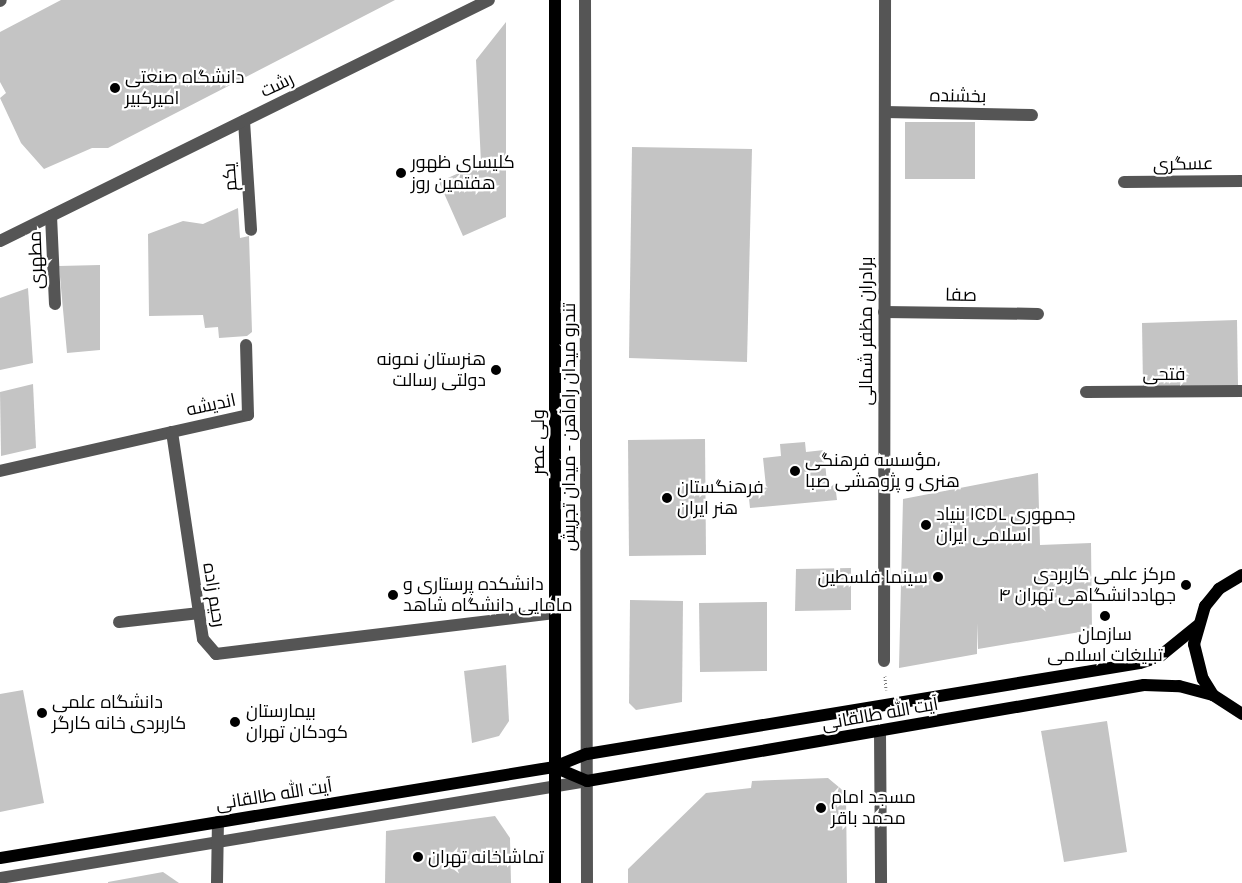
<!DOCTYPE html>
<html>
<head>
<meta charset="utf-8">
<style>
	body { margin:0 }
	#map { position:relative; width:1242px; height:883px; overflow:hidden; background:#fff; font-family:Karla,Cairo,sans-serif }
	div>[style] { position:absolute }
	.building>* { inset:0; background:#c4c4c4 }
	.path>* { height:3px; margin-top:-1.5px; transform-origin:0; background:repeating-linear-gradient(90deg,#777 0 1px,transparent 0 3.5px) }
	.minor>* { height:12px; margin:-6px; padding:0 6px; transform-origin:6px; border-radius:6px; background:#555 }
	.major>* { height:12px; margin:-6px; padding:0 6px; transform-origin:6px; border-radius:6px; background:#000 }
	.dots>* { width:14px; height:14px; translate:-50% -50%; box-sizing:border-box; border:2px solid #fff; border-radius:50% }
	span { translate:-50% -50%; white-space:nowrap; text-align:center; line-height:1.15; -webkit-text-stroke:4.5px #fff; paint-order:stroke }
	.poi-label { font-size:18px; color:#000 }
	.left { translate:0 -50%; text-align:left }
	.right { translate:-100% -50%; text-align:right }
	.street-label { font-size:18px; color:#000 }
</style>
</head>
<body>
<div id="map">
	<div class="building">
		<div style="clip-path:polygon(61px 0,395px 0,108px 148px,92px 148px,44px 169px,21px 143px,0 98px,6px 93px,0 82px,0 32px)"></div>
		<div style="clip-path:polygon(506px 22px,506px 217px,463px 236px,439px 182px,481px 163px,476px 60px)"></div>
		<div style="clip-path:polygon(905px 122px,975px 122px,975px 179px,905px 179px)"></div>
		<div style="clip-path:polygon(632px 147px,752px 149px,747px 362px,629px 358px)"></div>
		<div style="clip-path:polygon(238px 208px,240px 238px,249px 236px,252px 332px,247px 336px,219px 338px,218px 327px,205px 328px,203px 315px,149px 316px,148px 234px,183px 221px,203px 224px)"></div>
		<div style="clip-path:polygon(100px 265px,100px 350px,67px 353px,59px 266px)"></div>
		<div style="clip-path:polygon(28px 288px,33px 363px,0 370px,0 298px)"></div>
		<div style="clip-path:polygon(1237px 320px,1238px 386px,1143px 387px,1142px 323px)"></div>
		<div style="clip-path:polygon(33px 384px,36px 448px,1px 456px,0 392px)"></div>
		<div style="clip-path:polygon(705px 439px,706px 555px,629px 556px,628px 440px)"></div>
		<div style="clip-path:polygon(805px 442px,806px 452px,824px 450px,827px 484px,835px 484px,837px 500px,750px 508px,748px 489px,766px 487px,763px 458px,781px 456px,780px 444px)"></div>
		<div style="clip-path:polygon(1038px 473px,1040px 545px,1091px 543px,1092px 630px,978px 649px,977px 623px,977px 654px,899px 668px,903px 499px)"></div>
		<div style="clip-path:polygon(851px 568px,851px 610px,795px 611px,796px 569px)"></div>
		<div style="clip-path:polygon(630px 600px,683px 601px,682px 702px,636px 710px,629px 703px)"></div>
		<div style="clip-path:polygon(767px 602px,767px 671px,700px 672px,699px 603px)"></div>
		<div style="clip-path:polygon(506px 665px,509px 721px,499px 736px,472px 743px,464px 671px)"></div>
		<div style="clip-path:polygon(23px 690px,44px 803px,0 812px,0 694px)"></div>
		<div style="clip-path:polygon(1107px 721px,1127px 852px,1064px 862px,1041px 731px)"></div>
		<div style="clip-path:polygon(828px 778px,846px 793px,847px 883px,628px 883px,628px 869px,706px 793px,751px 788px,752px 781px)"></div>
		<div style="clip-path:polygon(495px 816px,510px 838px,511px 883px,385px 883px,386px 831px)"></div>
		<div style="clip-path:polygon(163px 872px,179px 883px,108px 883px,108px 882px)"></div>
	</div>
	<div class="path">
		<div style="left:885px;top:676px;width:14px;rotate:86deg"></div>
	</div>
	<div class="minor">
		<div style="left:585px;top:0;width:883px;rotate:89.87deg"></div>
		<div style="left:0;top:1px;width:1px;rotate:-45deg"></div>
		<div style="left:885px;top:112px;width:147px;rotate:1.2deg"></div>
		<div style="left:244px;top:121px;width:109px;rotate:86.3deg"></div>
		<div style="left:1124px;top:182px;width:118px;rotate:-0.5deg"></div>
		<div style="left:51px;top:216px;width:88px;rotate:87.4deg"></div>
		<div style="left:0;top:241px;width:545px;rotate:-26.24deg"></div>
		<div style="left:884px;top:312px;width:154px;rotate:0.7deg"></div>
		<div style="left:1086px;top:392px;width:156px;rotate:-0.4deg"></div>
		<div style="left:172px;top:432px;width:78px;rotate:-12.6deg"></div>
		<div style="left:248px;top:415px;width:70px;rotate:-91.6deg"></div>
		<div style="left:0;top:471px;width:176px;rotate:-12.8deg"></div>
		<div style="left:172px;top:432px;width:209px;rotate:81.5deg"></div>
		<div style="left:203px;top:639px;width:20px;rotate:49deg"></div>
		<div style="left:216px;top:654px;width:341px;rotate:-6.9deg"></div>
		<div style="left:119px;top:622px;width:81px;rotate:-6.4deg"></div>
		<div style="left:884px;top:661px;width:661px;rotate:-89.91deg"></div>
		<div style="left:880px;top:732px;width:151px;rotate:89.6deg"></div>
		<div style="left:0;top:878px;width:595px;rotate:-9.38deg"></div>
		<div style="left:217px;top:883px;width:61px;rotate:-89.1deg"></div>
	</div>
	<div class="major">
		<div style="left:1242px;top:575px;width:27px;rotate:149deg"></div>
		<div style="left:1219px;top:589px;width:22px;rotate:129deg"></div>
		<div style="left:1205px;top:606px;width:40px;rotate:106deg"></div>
		<div style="left:1194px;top:644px;width:36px;rotate:76deg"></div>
		<div style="left:1203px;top:679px;width:19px;rotate:58deg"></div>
		<div style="left:1213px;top:695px;width:35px;rotate:33deg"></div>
		<div style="left:554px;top:767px;width:36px;rotate:23deg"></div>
		<div style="left:587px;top:781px;width:565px;rotate:-9.78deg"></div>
		<div style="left:1144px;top:685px;width:35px;rotate:2deg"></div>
		<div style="left:1179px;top:686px;width:35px;rotate:15deg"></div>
		<div style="left:0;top:858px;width:561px;rotate:-9.33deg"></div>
		<div style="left:554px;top:767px;width:35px;rotate:-22deg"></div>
		<div style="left:587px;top:754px;width:560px;rotate:-9.34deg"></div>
		<div style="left:1140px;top:663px;width:20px;rotate:-18deg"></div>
		<div style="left:1159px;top:657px;width:49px;rotate:-39.2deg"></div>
		<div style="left:555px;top:883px;width:883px;rotate:-90deg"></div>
	</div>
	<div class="dots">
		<div style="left:115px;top:88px;background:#000"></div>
		<div style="left:401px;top:173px;background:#000"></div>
		<div style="left:496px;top:370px;background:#000"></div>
		<div style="left:795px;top:471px;background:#000"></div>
		<div style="left:667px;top:498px;background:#000"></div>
		<div style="left:926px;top:525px;background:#000"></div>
		<div style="left:938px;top:577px;background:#000"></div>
		<div style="left:1186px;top:585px;background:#000"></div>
		<div style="left:393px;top:595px;background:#000"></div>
		<div style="left:1105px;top:616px;background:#000"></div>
		<div style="left:42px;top:713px;background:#000"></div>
		<div style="left:235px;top:722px;background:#000"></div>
		<div style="left:821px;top:808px;background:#000"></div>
		<div style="left:418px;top:857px;background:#000"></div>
	</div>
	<div class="poi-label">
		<span class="left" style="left:125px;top:88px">دانشگاه صنعتی<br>امیرکبیر</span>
		<span class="left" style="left:411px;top:173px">کلیسای ظهور<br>هفتمین روز</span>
		<span class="right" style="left:486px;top:370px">هنرستان نمونه<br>دولتی رسالت</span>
		<span class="left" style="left:805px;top:471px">مؤسسه فرهنگی،<br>هنری و پژوهشی صبا</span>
		<span class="left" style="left:677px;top:498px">فرهنگستان<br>هنر ایران</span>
		<span class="left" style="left:936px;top:525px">بنیاد ICDL جمهوری<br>اسلامی ایران</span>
		<span class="right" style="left:1176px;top:585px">مرکز علمی کاربردی<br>جهاددانشگاهی تهران ۴</span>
		<span class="right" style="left:928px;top:577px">سینما فلسطین</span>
		<span class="left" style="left:403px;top:595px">دانشکده پرستاری و<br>مامایی دانشگاه شاهد</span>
		<span style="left:1105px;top:645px">سازمان<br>تبلیغات اسلامی</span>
		<span class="left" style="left:52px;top:713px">دانشگاه علمی<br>کاربردی خانه کارگر</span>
		<span class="left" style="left:246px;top:722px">بیمارستان<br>کودکان تهران</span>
		<span class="left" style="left:831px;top:808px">مسجد امام<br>محمد باقر</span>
		<span class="left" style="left:428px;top:857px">تماشاخانه تهران</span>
	</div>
	<div class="street-label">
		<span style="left:277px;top:85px;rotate:-26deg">رشت</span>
		<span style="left:958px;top:96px;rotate:1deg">بخشنده</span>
		<span style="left:1183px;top:164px;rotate:-1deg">عسگری</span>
		<span style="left:230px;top:177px;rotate:-94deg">یکم</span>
		<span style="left:36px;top:260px;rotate:-92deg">مطهری</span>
		<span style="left:961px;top:295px;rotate:1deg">صفا</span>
		<span style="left:866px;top:331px;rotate:-90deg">برادران مظفر شمالی</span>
		<span style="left:1164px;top:374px">فتحی</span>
		<span style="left:211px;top:405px;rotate:-12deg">اندیشه</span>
		<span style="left:569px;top:427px;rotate:-90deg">تندرو میدان راه‌آهن - میدان تجریش</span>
		<span style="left:538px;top:442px;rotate:-90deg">ولی عصر</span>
		<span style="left:214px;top:595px;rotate:81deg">رحیم زاده</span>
		<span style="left:880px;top:714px;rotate:-10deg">آیت الله طالقانی</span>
		<span style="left:274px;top:795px;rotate:-9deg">آیت الله طالقانی</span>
	</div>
</div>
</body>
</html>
